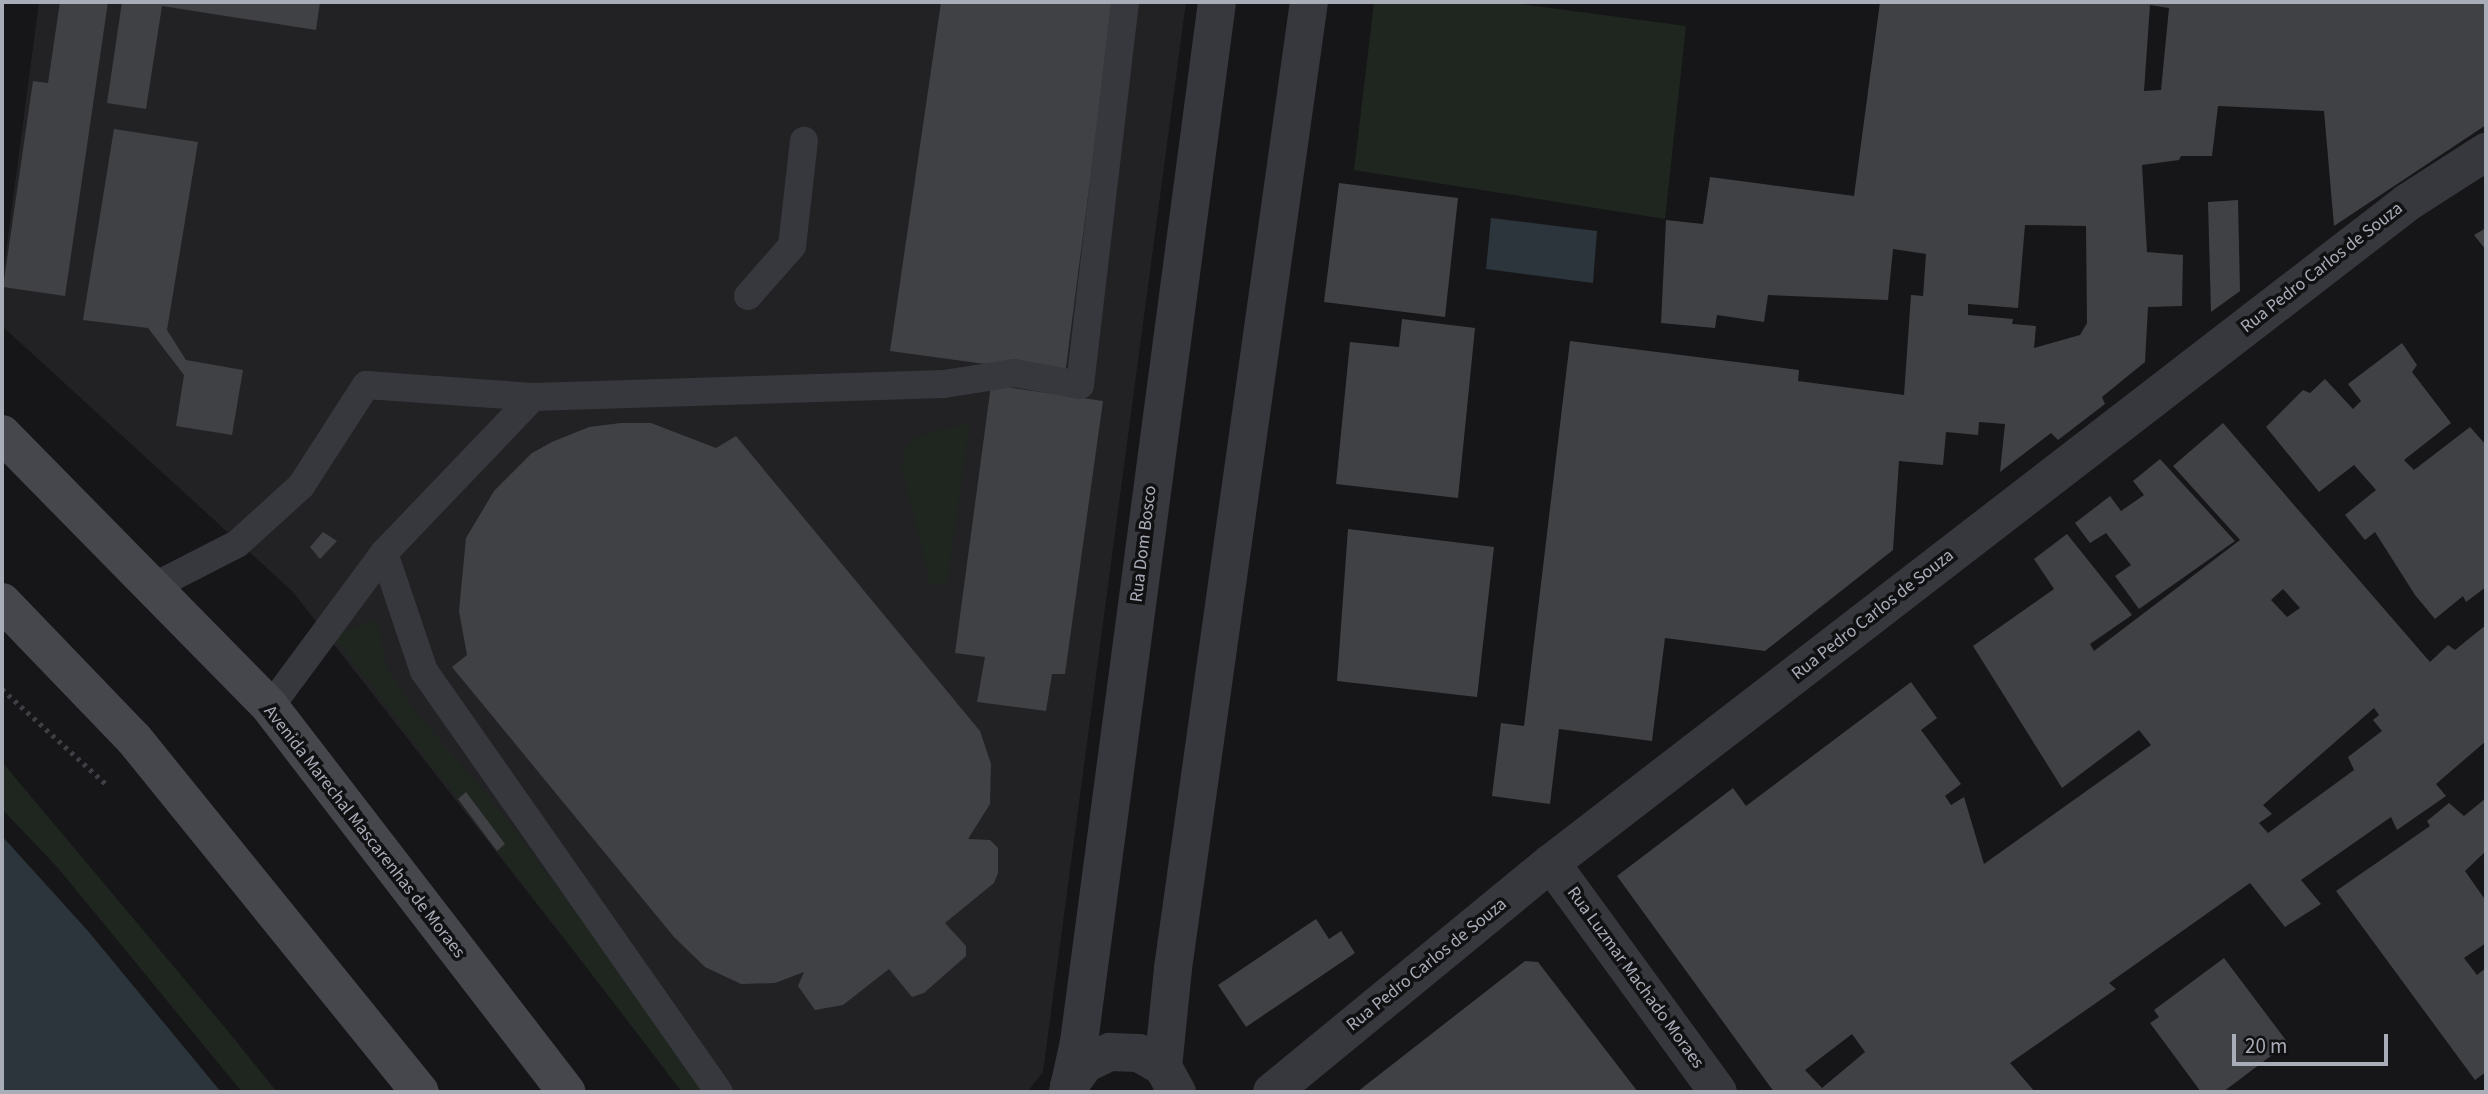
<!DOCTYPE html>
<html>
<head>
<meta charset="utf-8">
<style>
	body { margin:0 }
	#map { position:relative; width:2488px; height:1094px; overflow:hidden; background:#161618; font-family:"Source Sans 3",sans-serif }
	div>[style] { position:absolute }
	.built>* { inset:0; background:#222225 }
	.green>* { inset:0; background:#1e261f }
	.water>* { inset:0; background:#2c353c }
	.building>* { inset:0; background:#404145 }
	.path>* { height:4.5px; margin-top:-2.25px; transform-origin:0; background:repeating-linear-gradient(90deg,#3d3f44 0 3.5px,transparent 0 8.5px) }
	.service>* { height:28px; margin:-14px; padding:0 14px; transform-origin:14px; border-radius:14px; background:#37383d }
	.minor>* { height:38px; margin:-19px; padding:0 19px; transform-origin:19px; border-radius:19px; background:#37383d }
	.secondary>* { height:38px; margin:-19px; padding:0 19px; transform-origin:19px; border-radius:19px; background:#45474d }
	span { translate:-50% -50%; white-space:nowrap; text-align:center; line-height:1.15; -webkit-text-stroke:7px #111113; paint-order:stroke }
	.street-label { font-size:18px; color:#a8adb8 }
	.frame { position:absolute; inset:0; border:4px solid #a8adb8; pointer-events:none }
	.scale { position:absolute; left:2232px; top:1034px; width:156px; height:32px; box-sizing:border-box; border:4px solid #a8adb8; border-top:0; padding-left:9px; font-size:21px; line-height:24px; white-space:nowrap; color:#a8adb8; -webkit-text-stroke:5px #111113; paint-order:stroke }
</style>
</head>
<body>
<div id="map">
	<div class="built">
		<div style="clip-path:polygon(39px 2px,1186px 2px,1043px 1072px,1027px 1092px,684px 1092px,293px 592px,2px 326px,2px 282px)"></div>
	</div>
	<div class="green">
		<div style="clip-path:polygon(1374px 2px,1505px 2px,1686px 26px,1665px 219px,1354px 170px)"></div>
		<div style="clip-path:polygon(970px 422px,947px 583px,930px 584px,902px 468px,905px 449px,917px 437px)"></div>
		<div style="clip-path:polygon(377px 621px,386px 665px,413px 709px,495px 804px,558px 888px,616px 951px,708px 1092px,682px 1092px,332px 635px)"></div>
		<div style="clip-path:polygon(2px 762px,227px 1030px,277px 1092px,242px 1092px,58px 868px,2px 809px)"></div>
	</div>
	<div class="water">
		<div style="clip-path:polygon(1491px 218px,1597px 231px,1593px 283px,1486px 269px)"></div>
		<div style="clip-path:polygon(2px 836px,88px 931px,221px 1092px,2px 1092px)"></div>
	</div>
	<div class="building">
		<div style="clip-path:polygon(60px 2px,108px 2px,65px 296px,3px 287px,33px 81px,48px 83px)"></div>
		<div style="clip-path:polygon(122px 2px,320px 2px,316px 30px,162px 6px,146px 109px,107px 103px)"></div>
		<div style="clip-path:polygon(941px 2px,1113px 2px,1065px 375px,890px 351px)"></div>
		<div style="clip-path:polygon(evenodd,1880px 2px,2486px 2px,2486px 125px,2334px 226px,2324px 111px,2218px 106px,2212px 156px,2181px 156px,2179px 160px,2142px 165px,2147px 252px,2183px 255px,2182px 306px,2148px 307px,2145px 362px,2102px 397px,2105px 404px,2058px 440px,2051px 433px,2000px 472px,2005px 424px,1979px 422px,1978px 435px,1946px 432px,1943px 465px,1899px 461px,1893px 550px,1765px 651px,1665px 638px,1652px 741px,1559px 729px,1550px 804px,1492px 796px,1501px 723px,1524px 726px,1570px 341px,1799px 370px,1798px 381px,1904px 395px,1911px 295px,1923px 296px,1926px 254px,1893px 249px,1888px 300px,1768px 295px,1764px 322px,1717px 315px,1715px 328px,1661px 323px,1666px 220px,1703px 224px,1710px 177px,1854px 196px,1880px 2px,2150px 5px,2169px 8px,2161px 90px,2144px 91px,2150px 5px,1880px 2px,2025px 225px,2086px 226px,2087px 323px,2080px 335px,2034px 348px,2036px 326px,2012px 324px,2013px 319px,1968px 315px,1968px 304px,2018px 308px,2025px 225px)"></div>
		<div style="clip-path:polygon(114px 129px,198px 142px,167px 330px,186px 360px,243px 370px,232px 435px,176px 426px,184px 375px,148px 328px,83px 320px)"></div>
		<div style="clip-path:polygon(1339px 183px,1458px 198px,1445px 317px,1324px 302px)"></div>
		<div style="clip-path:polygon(2238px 200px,2240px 291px,2211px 312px,2208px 202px)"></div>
		<div style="clip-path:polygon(2486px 228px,2486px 250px,2474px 235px)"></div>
		<div style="clip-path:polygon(1402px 319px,1475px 328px,1458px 498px,1336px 484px,1350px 342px,1399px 347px)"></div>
		<div style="clip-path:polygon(2402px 343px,2417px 365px,2412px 372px,2451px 423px,2404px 460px,2414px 470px,2470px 427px,2486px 445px,2486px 587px,2466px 602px,2463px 596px,2435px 619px,2415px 595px,2375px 532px,2365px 540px,2345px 515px,2376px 490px,2354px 465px,2319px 492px,2266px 427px,2303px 390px,2310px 393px,2325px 379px,2353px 409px,2361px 401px,2348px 384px)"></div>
		<div style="clip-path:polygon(991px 385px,1103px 401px,1065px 674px,1052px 674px,1046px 711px,977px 702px,985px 657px,955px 653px)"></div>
		<div style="clip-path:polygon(621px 423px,651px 423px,716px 448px,736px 436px,980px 731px,991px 764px,990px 804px,968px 839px,990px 840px,998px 848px,998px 873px,994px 883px,945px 923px,966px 946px,966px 956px,924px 993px,912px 997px,889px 969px,843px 1005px,815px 1010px,798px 986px,804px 972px,775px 983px,741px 984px,705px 967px,674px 937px,452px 667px,467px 655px,459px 611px,466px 538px,494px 491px,532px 453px,552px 442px,589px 427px)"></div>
		<div style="clip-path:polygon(evenodd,2223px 423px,2430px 662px,2448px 645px,2455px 650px,2486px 625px,2486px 741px,2436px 784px,2446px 796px,2397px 830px,2391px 817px,2301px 880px,2321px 904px,2285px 927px,2250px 883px,2109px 983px,2116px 989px,2010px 1063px,2035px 1092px,1774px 1092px,1617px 876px,1733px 788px,1746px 806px,1911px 682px,1937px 718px,1921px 730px,1961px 784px,1945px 796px,1951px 805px,1964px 797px,1984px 864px,2151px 745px,2139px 730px,2062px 788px,1973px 646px,2054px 589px,2034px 559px,2067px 534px,2132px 615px,2090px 644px,2094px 651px,2240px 540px,2173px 466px,2223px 423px,2283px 589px,2300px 608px,2287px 617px,2271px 600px,2283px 589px,2223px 423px,2374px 708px,2379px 715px,2373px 720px,2382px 731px,2348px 757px,2354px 770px,2268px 833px,2259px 823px,2272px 814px,2263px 805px,2374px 708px,2223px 423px,1852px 1034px,1865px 1052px,1822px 1088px,1805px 1070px,1852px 1034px)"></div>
		<div style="clip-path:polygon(2160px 459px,2235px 541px,2139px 609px,2115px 576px,2131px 565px,2106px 533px,2090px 543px,2075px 523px,2110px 496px,2121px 511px,2144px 495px,2133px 481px)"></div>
		<div style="clip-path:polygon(1348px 529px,1494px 547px,1477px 697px,1337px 681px)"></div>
		<div style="clip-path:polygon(323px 532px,337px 541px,320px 559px,310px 547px)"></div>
		<div style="clip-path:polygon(466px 792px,505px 844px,497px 851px,458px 799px)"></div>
		<div style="clip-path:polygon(2486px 798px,2486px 851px,2465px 871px,2486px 901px,2486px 943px,2464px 958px,2477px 975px,2486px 968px,2486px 1072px,2475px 1080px,2336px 891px,2430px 826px,2427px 821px,2449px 803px,2464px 816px)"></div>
		<div style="clip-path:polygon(1316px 919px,1329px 939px,1341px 931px,1355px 953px,1246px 1027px,1218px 985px)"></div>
		<div style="clip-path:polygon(2224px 958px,2288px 1043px,2223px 1092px,2201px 1092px,2150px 1023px,2159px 1017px,2154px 1010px)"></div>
		<div style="clip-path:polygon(1525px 961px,1538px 962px,1638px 1092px,1357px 1092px)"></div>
	</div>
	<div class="path">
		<div style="left:2px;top:689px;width:142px;rotate:42.4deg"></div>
	</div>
	<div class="service">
		<div style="left:748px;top:296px;width:67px;rotate:-48.7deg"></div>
		<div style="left:792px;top:246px;width:106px;rotate:-83.5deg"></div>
		<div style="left:384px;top:553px;width:125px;rotate:71.3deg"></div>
		<div style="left:424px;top:671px;width:514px;rotate:54.98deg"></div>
		<div style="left:151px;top:588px;width:97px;rotate:-27.1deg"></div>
		<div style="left:237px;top:544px;width:86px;rotate:-42.2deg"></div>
		<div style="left:301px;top:486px;width:120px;rotate:-57.2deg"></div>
		<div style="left:366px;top:385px;width:167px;rotate:4.1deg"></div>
		<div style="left:533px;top:397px;width:411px;rotate:-1.8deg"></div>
		<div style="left:944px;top:384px;width:71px;rotate:-8.9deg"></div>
		<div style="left:1014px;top:373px;width:67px;rotate:10.3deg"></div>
		<div style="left:1080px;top:385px;width:386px;rotate:-83.3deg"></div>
		<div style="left:270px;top:707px;width:192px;rotate:-53.5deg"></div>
		<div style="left:384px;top:553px;width:216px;rotate:-46.3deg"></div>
	</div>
	<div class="minor">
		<div style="left:1551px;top:863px;width:283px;rotate:53.9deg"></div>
		<div style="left:1163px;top:1067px;width:100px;rotate:-84.2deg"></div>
		<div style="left:1173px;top:968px;width:976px;rotate:-81.99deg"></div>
		<div style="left:1069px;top:1086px;width:27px;rotate:-54deg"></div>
		<div style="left:1085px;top:1064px;width:28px;rotate:-26deg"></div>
		<div style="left:1110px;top:1052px;width:29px;rotate:2deg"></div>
		<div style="left:1139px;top:1053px;width:28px;rotate:30deg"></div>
		<div style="left:1163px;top:1067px;width:29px;rotate:61deg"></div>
		<div style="left:1068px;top:1092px;width:51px;rotate:-77.6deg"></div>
		<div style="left:1079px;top:1042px;width:1049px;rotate:-82.44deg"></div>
		<div style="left:1272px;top:1092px;width:361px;rotate:-39.4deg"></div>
		<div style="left:1551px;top:863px;width:1082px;rotate:-37.64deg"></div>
		<div style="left:2408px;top:202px;width:93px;rotate:-32.7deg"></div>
	</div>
	<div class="secondary">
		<div style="left:2px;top:434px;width:383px;rotate:45.5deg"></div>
		<div style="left:270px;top:707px;width:486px;rotate:52.4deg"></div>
		<div style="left:2px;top:602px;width:190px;rotate:46.1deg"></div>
		<div style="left:134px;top:739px;width:454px;rotate:51deg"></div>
	</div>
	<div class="street-label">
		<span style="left:2322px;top:268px;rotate:-38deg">Rua Pedro Carlos de Souza</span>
		<span style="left:1144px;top:544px;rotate:-83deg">Rua Dom Bosco</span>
		<span style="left:1873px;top:615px;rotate:-38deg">Rua Pedro Carlos de Souza</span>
		<span style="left:364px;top:832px;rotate:52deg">Avenida Marechal Mascarenhas de Moraes</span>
		<span style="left:1427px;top:965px;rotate:-39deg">Rua Pedro Carlos de Souza</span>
		<span style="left:1635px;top:978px;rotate:54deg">Rua Luzmar Machado Moraes</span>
	</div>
	<div class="frame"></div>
	<div class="scale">20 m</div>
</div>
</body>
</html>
